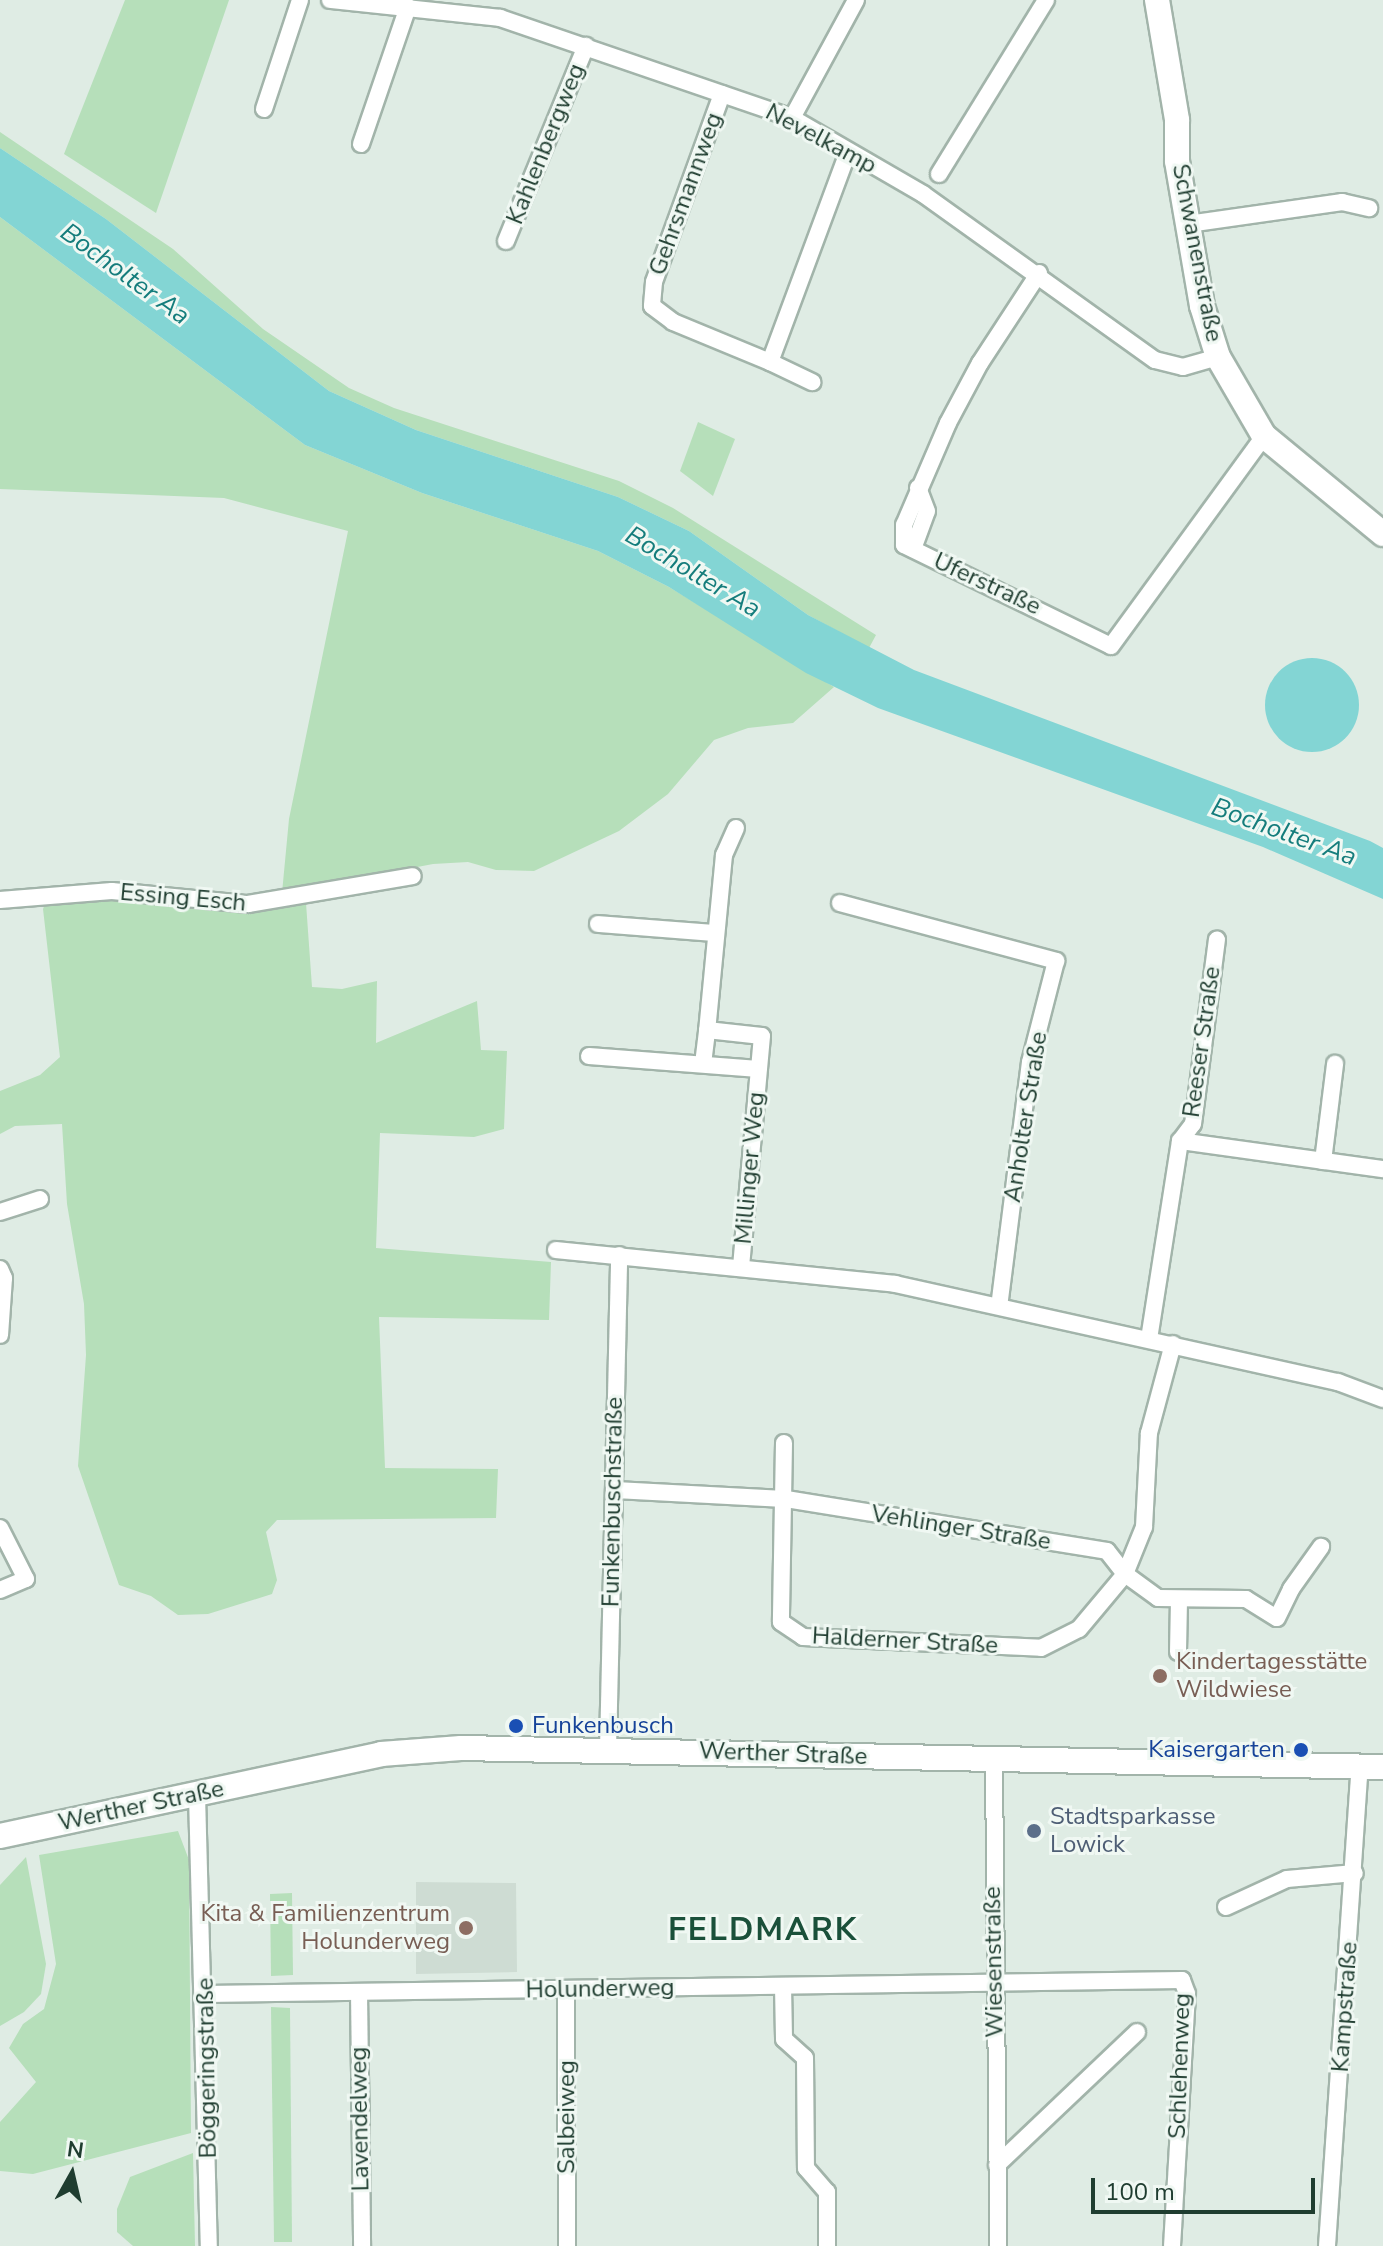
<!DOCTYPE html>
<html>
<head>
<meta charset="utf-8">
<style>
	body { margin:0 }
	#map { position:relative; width:1383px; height:2246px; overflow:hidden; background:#dfece4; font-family:"Nunito Sans",sans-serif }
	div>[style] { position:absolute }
	.built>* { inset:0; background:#cedcd3 }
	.green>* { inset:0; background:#b6dfba }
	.water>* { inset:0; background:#83d5d4 }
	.round { border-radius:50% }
	.roads { filter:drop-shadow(2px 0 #a2b4aa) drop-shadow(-2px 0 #a2b4aa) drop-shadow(0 2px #a2b4aa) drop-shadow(0 -2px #a2b4aa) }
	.street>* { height:16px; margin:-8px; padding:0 8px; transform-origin:8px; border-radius:8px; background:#fff }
	.secondary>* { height:24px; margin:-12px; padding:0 12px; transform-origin:12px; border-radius:12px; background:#fff }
	.dots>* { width:22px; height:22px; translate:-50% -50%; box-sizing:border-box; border:4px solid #f0f8f3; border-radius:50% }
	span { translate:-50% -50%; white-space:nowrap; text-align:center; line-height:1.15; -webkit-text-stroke:6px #f0f8f3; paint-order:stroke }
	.street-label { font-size:24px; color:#1f3d30 }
	.education-label { font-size:24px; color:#785e54 }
	.left { translate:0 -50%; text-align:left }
	.right { translate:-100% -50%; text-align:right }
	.transit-label { font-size:24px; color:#164399 }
	.service-label { font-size:24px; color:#4e5e75 }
	.water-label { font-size:26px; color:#157d7c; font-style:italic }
	.district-label { font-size:32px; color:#1a503a; font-weight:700; letter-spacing:2px }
	.north { position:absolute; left:32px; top:2134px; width:80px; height:80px; -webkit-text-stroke:6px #f0f8f3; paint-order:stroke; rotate:8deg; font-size:22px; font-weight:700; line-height:32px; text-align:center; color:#1f3d30 }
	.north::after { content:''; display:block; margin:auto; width:28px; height:36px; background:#1f3d30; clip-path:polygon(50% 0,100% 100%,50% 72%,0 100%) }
	.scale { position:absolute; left:1091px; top:2178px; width:224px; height:36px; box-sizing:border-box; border:4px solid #1f3d30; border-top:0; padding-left:10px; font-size:24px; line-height:28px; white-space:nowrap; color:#1f3d30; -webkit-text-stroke:6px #f0f8f3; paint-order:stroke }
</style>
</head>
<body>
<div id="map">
	<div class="built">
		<div style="clip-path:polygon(416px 1882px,516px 1883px,517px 1972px,416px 1974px)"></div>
	</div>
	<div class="green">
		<div style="clip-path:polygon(125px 0,229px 0,156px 213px,64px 154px)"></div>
		<div style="clip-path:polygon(0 132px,173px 249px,263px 329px,349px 388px,394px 408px,619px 481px,673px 508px,876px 635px,869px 648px,808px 615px,689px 531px,618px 497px,416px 430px,329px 391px,106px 219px,0 148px)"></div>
		<div style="clip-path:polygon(0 217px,305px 445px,422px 493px,598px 551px,669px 587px,834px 687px,793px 723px,748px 728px,714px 740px,668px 794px,619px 831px,534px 871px,496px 870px,468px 862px,433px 864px,282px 893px,289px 819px,348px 531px,224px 498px,0 489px)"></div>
		<div style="clip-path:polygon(698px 422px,735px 439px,713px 496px,680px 471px)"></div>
		<div style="clip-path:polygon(95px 894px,239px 911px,306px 903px,312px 987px,342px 989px,377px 981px,376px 1043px,477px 1001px,481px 1050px,507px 1051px,504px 1129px,474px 1137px,380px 1133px,376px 1248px,551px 1262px,549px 1320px,379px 1317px,385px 1468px,498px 1469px,496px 1518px,277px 1520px,266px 1532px,277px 1580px,272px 1594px,208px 1614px,178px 1615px,151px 1596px,119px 1585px,78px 1466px,86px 1355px,84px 1304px,67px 1204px,62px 1124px,15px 1126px,0 1134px,0 1091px,40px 1075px,60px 1057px,43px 909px,47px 899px)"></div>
		<div style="clip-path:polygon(178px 1831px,189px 1860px,191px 2133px,33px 2174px,0 2171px,0 2122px,36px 2082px,9px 2048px,23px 2024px,44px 2009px,56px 1964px,39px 1855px)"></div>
		<div style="clip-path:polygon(26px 1857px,46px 1964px,41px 1994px,24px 2012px,0 2026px,0 1885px)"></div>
		<div style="clip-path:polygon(292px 1893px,293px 1975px,271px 1976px,270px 1894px)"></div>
		<div style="clip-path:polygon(271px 2007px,290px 2008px,292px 2242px,274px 2242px)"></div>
		<div style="clip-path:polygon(193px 2153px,195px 2246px,133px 2246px,117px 2232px,117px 2209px,130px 2177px)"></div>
	</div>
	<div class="water">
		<div style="clip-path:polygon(0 148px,106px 219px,329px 391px,416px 430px,618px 497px,689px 531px,808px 615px,914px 670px,1370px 841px,1383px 848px,1383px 899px,1263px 847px,878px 708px,806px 673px,669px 587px,598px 551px,422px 493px,305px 445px,0 217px)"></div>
		<div class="round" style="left:1265px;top:658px;width:94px;height:94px"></div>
	</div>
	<div class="roads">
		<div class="street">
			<div style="left:330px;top:0;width:171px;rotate:6deg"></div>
			<div style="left:500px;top:18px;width:309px;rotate:18.9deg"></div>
			<div style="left:792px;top:118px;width:151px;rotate:30.1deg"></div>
			<div style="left:923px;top:194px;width:285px;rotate:35.6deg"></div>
			<div style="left:1155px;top:360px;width:29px;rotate:14deg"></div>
			<div style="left:1183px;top:367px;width:36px;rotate:-16deg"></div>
			<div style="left:722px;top:94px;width:200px;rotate:109.9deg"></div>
			<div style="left:654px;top:282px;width:24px;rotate:95deg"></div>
			<div style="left:652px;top:306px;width:26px;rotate:37deg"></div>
			<div style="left:673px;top:322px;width:105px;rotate:22.4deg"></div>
			<div style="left:770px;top:362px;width:224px;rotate:-69.6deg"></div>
			<div style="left:264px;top:109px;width:115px;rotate:-71.7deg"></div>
			<div style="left:792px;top:118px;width:134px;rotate:-61.5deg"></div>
			<div style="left:361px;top:144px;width:145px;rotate:-71.1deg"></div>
			<div style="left:939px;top:174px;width:204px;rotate:-58.4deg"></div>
			<div style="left:1188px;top:224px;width:156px;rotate:-8.1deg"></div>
			<div style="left:1342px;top:202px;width:28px;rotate:13deg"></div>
			<div style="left:506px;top:241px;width:211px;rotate:-67.7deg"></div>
			<div style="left:1039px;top:273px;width:108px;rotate:123.2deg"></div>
			<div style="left:980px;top:363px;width:68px;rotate:118.1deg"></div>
			<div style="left:948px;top:423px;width:111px;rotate:113.3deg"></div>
			<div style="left:904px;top:525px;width:20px;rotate:90deg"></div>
			<div style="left:904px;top:545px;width:230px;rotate:26deg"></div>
			<div style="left:1111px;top:646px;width:260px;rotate:-53.9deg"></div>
			<div style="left:770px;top:362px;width:47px;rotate:25.5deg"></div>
			<div style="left:913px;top:549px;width:40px;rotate:-69.8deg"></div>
			<div style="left:927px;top:511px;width:25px;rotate:-111deg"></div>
			<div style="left:736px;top:828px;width:30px;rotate:114deg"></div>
			<div style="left:724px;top:855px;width:176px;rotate:95.5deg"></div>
			<div style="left:707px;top:1030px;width:55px;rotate:6.2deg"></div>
			<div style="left:762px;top:1036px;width:232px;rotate:95.2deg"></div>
			<div style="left:0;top:900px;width:112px;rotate:-4.6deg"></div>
			<div style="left:112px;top:891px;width:137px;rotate:5.5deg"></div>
			<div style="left:248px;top:904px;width:167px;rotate:-9.6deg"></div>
			<div style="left:840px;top:903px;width:224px;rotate:15deg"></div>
			<div style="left:1056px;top:961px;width:104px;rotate:104.4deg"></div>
			<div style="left:1030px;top:1062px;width:246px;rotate:97.2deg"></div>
			<div style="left:598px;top:924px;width:118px;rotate:4.4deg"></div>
			<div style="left:589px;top:1056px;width:170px;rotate:4.4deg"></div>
			<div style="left:703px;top:1064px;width:34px;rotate:-83deg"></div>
			<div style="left:1180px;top:1141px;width:21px;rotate:-53deg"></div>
			<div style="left:1193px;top:1124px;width:186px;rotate:-82.6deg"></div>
			<div style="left:1323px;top:1161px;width:98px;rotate:-82.9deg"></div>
			<div style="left:0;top:1212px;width:42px;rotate:-18deg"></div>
			<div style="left:556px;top:1250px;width:341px;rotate:5.7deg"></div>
			<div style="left:895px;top:1284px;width:454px;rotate:12.5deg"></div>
			<div style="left:1338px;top:1382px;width:48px;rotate:20.7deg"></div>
			<div style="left:0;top:1269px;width:10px;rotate:66deg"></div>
			<div style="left:4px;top:1278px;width:57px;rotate:94deg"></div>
			<div style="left:1149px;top:1339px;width:200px;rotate:-81.1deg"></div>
			<div style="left:1180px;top:1141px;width:205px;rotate:7.9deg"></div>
			<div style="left:784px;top:1443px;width:179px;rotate:91deg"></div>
			<div style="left:781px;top:1622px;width:27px;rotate:34deg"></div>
			<div style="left:803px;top:1637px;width:238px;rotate:2.6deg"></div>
			<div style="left:1041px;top:1648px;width:42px;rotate:-26.6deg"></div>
			<div style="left:1079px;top:1629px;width:72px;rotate:-50.1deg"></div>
			<div style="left:1125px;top:1574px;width:51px;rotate:-68deg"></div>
			<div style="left:1144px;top:1527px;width:94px;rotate:-87deg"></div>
			<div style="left:1149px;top:1433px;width:92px;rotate:-74.9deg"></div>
			<div style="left:614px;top:1490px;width:172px;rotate:3deg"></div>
			<div style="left:786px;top:1499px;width:325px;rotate:9.2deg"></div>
			<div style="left:1107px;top:1551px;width:29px;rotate:52deg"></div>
			<div style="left:1125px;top:1574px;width:41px;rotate:36deg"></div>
			<div style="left:1158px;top:1598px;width:88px;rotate:0.7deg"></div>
			<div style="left:1246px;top:1599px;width:36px;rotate:32deg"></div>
			<div style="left:1277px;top:1618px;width:32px;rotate:-64deg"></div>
			<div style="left:1291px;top:1589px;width:52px;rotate:-54.5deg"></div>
			<div style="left:0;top:1528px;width:57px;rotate:63deg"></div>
			<div style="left:26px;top:1579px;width:28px;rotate:157deg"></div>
			<div style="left:1178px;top:1652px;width:53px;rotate:-88.9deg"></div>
			<div style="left:608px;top:1749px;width:494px;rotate:-88.7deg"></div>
			<div style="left:994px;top:1759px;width:487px;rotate:89.5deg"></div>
			<div style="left:197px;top:1795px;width:451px;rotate:88.5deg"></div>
			<div style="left:1226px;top:1907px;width:67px;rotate:-24.7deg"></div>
			<div style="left:1287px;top:1879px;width:68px;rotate:-5deg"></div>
			<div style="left:783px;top:1986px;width:53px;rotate:88.9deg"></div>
			<div style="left:784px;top:2039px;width:28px;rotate:42deg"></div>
			<div style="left:805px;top:2058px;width:110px;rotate:89.5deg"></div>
			<div style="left:806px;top:2168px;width:32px;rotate:49deg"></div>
			<div style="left:827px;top:2192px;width:54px;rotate:90deg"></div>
			<div style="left:566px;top:1989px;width:257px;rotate:89.8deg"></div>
			<div style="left:359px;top:1992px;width:254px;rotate:89.3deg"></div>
			<div style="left:206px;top:1994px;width:976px;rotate:-0.82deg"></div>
			<div style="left:1182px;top:1980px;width:15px;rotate:70deg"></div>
			<div style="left:1187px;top:1994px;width:252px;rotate:93.4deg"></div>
			<div style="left:997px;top:2165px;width:193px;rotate:-43.5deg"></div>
			<div style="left:1327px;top:2246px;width:480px;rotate:-86.1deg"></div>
		</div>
		<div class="secondary">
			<div style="left:1157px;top:0;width:122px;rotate:80.5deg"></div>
			<div style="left:1177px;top:120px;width:41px;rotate:90deg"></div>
			<div style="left:1177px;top:161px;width:147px;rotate:80.2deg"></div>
			<div style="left:1202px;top:306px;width:53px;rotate:72.6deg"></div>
			<div style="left:1218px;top:357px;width:91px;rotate:59.8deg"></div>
			<div style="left:1264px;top:436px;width:154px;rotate:39.5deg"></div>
			<div style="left:0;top:1836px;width:390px;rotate:-12.1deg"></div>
			<div style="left:381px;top:1754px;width:80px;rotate:-4.3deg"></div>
			<div style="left:461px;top:1748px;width:922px;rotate:1.18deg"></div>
		</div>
	</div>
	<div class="dots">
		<div style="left:1160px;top:1676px;background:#8d6e63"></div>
		<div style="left:516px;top:1726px;background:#1a4fb4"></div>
		<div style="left:1301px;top:1750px;background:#1a4fb4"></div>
		<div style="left:1034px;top:1831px;background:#5c6f8a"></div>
		<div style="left:466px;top:1928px;background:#8d6e63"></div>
	</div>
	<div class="street-label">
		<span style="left:821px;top:139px;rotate:28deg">Nevelkamp</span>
		<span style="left:546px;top:144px;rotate:-68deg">Kahlenbergweg</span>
		<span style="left:686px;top:194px;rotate:-70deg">Gehrsmannweg</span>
		<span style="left:1197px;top:253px;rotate:79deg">Schwanenstraße</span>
		<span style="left:987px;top:584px;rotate:25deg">Uferstraße</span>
		<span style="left:183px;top:898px;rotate:5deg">Essing Esch</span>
		<span style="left:1202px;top:1042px;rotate:-82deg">Reeser Straße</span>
		<span style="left:1026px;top:1117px;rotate:-81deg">Anholter Straße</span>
		<span style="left:750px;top:1168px;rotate:-85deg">Millinger Weg</span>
		<span style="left:613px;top:1502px;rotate:-89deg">Funkenbuschstraße</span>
		<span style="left:961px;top:1528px;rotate:9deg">Vehlinger Straße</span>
		<span style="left:905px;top:1641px;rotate:3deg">Halderner Straße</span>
		<span style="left:783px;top:1754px;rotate:2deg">Werther Straße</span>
		<span style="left:141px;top:1806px;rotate:-12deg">Werther Straße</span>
		<span style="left:994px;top:1962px;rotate:-91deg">Wiesenstraße</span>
		<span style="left:600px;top:1989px;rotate:-1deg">Holunderweg</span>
		<span style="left:1345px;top:2007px;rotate:-86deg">Kampstraße</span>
		<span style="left:1180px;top:2066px;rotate:-88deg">Schlehenweg</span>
		<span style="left:207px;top:2068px;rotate:-91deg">Böggeringstraße</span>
		<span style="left:567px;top:2117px;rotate:-90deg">Salbeiweg</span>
		<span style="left:360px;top:2119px;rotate:-91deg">Lavendelweg</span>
	</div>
	<div class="education-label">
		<span class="left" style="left:1176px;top:1676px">Kindertagesstätte<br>Wildwiese</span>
		<span class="right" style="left:450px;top:1928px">Kita &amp; Familienzentrum<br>Holunderweg</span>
	</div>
	<div class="transit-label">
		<span class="left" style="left:532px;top:1726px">Funkenbusch</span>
		<span class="right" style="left:1285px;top:1750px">Kaisergarten</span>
	</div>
	<div class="service-label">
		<span class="left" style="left:1050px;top:1831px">Stadtsparkasse<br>Lowick</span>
	</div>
	<div class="water-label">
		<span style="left:125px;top:274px;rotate:36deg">Bocholter Aa</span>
		<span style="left:693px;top:572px;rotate:31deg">Bocholter Aa</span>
		<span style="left:1284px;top:832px;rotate:20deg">Bocholter Aa</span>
	</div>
	<div class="district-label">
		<span style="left:763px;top:1930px">FELDMARK</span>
	</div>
	<div class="north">N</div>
	<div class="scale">100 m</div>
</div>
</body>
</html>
